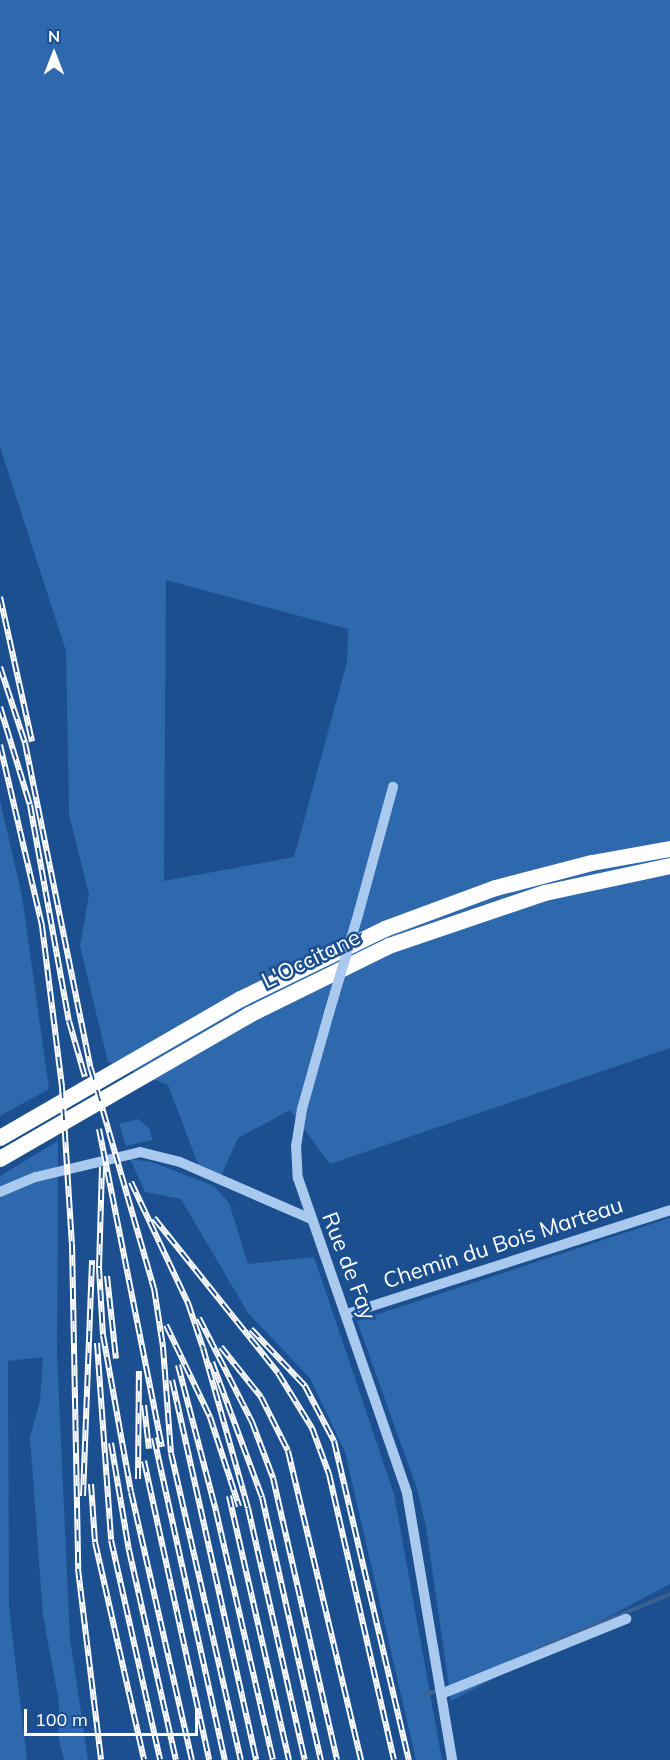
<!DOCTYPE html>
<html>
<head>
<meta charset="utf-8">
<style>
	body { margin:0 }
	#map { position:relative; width:670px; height:1760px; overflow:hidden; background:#1b4f8f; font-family:Mulish,sans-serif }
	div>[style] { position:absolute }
	.green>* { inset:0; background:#2e69ad }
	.stream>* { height:4px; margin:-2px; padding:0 2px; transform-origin:2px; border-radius:2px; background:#3c6290 }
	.minor>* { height:10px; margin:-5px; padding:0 5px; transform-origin:5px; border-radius:5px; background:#a9c9ee }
	.highway>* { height:16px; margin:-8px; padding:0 8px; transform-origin:8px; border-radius:8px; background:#fff }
	.rail>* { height:6px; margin-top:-3px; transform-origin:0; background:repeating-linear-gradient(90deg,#1b4f8f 0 11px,#fff 0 22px); box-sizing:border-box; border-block:2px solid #fff }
	.minor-bridge>* { height:10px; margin:-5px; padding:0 5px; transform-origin:5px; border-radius:5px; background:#a9c9ee }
	span { translate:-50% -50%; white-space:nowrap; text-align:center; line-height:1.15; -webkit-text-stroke:5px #1b4f8f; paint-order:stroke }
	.street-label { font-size:22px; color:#fff }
	.north { position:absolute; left:24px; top:24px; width:60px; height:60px; -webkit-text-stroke:4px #1b4f8f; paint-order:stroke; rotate:0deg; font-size:16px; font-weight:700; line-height:24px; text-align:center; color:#fff }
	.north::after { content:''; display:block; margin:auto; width:21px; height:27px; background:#fff; clip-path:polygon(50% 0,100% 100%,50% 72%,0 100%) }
	.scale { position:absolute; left:24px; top:1709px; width:174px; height:27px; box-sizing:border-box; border:3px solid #fff; border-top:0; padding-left:8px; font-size:18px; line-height:21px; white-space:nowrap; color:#fff; -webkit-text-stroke:4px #1b4f8f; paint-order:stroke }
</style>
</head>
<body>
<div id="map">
	<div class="green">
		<div style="clip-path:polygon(evenodd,0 0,670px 0,670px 1048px,330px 1164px,290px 1110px,238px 1138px,221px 1176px,199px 1167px,168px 1085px,108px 1062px,80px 946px,89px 894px,69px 814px,66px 651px,0 447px,0 0,166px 580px,348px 629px,347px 662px,294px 857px,164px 881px,166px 580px)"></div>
		<div style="clip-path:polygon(0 801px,22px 896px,49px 1089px,0 1116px)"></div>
		<div style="clip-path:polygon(138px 1119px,150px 1129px,152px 1140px,126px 1146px,119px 1124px)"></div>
		<div style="clip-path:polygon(58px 1141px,57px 1355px,70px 1639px,88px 1760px,64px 1760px,58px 1735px,59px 1702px,43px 1616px,30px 1437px,40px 1401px,43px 1357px,8px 1361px,9px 1608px,27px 1760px,0 1760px,0 1176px)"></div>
		<div style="clip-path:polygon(130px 1159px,152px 1162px,214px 1186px,229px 1203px,248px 1264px,314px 1257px,394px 1494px,442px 1760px,416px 1760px,345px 1452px,310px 1378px,248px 1313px,181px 1199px,145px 1192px)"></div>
		<div style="clip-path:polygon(670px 1218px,670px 1584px,451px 1701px,426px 1527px,417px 1489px,357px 1321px)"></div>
	</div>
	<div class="stream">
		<div style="left:538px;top:1649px;width:143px;rotate:-22.6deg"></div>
		<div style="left:425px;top:1695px;width:12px;rotate:-20deg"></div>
	</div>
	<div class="minor">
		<div style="left:358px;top:915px;width:133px;rotate:-74.7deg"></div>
		<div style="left:329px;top:1013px;width:100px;rotate:105.7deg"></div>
		<div style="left:302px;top:1109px;width:36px;rotate:99deg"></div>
		<div style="left:296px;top:1145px;width:33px;rotate:87deg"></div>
		<div style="left:298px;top:1178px;width:333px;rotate:70.9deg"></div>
		<div style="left:407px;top:1493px;width:271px;rotate:80.4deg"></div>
		<div style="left:0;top:1192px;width:39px;rotate:-23deg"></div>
		<div style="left:36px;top:1177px;width:107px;rotate:-13.5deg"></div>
		<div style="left:140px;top:1152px;width:41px;rotate:14deg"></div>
		<div style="left:180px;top:1162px;width:141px;rotate:23.5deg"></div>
		<div style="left:347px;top:1314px;width:339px;rotate:-17.8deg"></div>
		<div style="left:441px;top:1694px;width:200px;rotate:-22.1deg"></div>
	</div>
	<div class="highway">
		<div style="left:0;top:1138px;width:278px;rotate:-30deg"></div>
		<div style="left:241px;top:999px;width:160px;rotate:-25.9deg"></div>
		<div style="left:385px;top:929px;width:118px;rotate:-20.3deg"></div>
		<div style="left:496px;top:888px;width:99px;rotate:-14.6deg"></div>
		<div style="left:592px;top:863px;width:79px;rotate:-10.2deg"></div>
		<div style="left:0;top:1159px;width:288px;rotate:-30deg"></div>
		<div style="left:249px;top:1015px;width:156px;rotate:-26.2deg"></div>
		<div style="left:389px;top:946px;width:165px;rotate:-18.8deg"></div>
		<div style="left:545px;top:893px;width:128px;rotate:-12.2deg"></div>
	</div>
	<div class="rail">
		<div style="left:0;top:597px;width:148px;rotate:77.5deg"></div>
		<div style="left:0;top:667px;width:80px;rotate:71.8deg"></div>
		<div style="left:25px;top:743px;width:333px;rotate:78.6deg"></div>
		<div style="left:91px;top:1069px;width:228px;rotate:74deg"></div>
		<div style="left:154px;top:1288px;width:60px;rotate:81.3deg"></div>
		<div style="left:163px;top:1347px;width:106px;rotate:85.7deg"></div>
		<div style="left:171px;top:1453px;width:315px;rotate:77.2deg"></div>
		<div style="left:0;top:707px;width:102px;rotate:73deg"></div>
		<div style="left:30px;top:805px;width:219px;rotate:79.8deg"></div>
		<div style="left:69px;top:1021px;width:58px;rotate:74.1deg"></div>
		<div style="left:0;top:745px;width:186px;rotate:76.9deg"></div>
		<div style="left:42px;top:926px;width:162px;rotate:82.9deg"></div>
		<div style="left:62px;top:1087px;width:157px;rotate:86.4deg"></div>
		<div style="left:72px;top:1244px;width:325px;rotate:88.9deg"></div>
		<div style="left:78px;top:1569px;width:192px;rotate:83.1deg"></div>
		<div style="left:99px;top:1129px;width:324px;rotate:78.8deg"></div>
		<div style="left:102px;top:1167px;width:101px;rotate:91.7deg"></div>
		<div style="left:99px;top:1268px;width:67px;rotate:86.6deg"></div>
		<div style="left:103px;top:1335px;width:159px;rotate:79.9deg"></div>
		<div style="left:131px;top:1492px;width:275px;rotate:77.2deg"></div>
		<div style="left:131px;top:1182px;width:134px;rotate:64.8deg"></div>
		<div style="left:188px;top:1303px;width:47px;rotate:71.6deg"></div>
		<div style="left:203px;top:1348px;width:166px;rotate:74.3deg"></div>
		<div style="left:248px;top:1508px;width:258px;rotate:77.3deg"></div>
		<div style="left:154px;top:1218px;width:198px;rotate:51.3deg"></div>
		<div style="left:278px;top:1373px;width:65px;rotate:58.3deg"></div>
		<div style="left:312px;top:1428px;width:49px;rotate:69.7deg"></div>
		<div style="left:329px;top:1474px;width:293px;rotate:77.2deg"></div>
		<div style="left:107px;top:1276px;width:83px;rotate:83.8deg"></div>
		<div style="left:199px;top:1318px;width:117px;rotate:63deg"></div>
		<div style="left:252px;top:1422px;width:60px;rotate:69.4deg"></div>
		<div style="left:273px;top:1478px;width:289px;rotate:77.2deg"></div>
		<div style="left:166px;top:1325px;width:102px;rotate:64.4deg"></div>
		<div style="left:210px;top:1417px;width:94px;rotate:72deg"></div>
		<div style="left:251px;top:1329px;width:79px;rotate:46.5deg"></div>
		<div style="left:305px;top:1386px;width:62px;rotate:62.2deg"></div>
		<div style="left:334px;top:1441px;width:328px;rotate:76.8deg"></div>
		<div style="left:97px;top:1343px;width:197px;rotate:85.9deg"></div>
		<div style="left:111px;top:1540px;width:225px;rotate:77.4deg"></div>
		<div style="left:221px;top:1347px;width:64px;rotate:51.3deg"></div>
		<div style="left:261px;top:1397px;width:60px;rotate:63.4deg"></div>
		<div style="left:288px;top:1451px;width:318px;rotate:76.7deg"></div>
		<div style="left:212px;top:1362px;width:144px;rotate:69.7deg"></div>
		<div style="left:262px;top:1497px;width:270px;rotate:77.4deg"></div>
		<div style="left:178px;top:1365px;width:151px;rotate:75.4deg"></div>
		<div style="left:216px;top:1511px;width:255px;rotate:77.1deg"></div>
		<div style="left:172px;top:1380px;width:389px;rotate:77.5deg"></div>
		<div style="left:144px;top:1405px;width:44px;rotate:83.5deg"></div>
		<div style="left:154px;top:1438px;width:330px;rotate:77.6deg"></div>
		<div style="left:111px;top:1443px;width:109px;rotate:80.5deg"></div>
		<div style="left:129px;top:1550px;width:215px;rotate:77.4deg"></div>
		<div style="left:144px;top:1461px;width:306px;rotate:77.7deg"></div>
		<div style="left:138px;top:1479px;width:108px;rotate:-89.5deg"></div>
		<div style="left:91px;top:1484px;width:58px;rotate:86.1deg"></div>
		<div style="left:95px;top:1542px;width:223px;rotate:77.3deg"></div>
		<div style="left:83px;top:1496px;width:236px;rotate:-87.8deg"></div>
		<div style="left:229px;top:1496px;width:271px;rotate:77.2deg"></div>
	</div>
	<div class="minor-bridge">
		<div style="left:329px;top:1013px;width:102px;rotate:-73.5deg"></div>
	</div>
	<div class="street-label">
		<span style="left:311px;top:959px;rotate:-26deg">L'Occitane</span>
		<span style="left:503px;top:1243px;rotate:-18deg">Chemin du Bois Marteau</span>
		<span style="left:349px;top:1266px;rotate:69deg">Rue de Fay</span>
	</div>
	<div class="north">N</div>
	<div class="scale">100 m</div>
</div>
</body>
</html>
